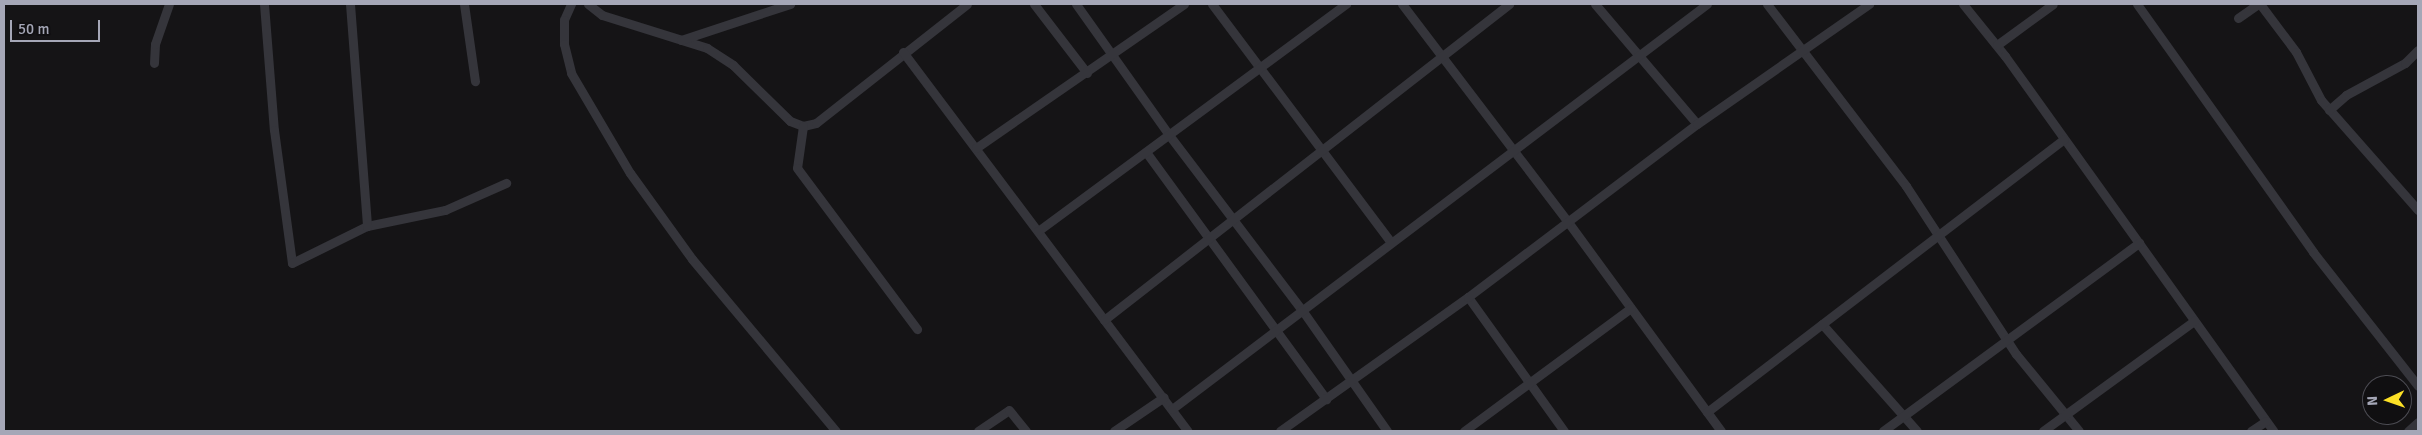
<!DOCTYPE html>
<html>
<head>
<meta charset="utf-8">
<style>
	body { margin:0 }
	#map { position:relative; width:2422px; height:435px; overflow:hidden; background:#151416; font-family:Signika,sans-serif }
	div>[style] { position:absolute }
	.minor>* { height:9px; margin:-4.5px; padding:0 4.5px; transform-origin:4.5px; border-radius:4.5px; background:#35353b }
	span { translate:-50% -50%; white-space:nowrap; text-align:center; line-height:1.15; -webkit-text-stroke:4.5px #100f11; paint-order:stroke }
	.frame { position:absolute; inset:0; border:5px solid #a5a7b7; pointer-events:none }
	.north { position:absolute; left:2362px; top:375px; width:50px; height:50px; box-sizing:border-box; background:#100f11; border:1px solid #4c4c53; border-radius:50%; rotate:267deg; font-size:14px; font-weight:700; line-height:20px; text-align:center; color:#a5a7b7 }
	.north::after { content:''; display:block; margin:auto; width:18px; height:22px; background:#fce026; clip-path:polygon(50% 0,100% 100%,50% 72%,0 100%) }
	.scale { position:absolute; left:10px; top:20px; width:90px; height:22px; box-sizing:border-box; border:2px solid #a5a7b7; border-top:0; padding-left:6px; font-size:15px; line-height:18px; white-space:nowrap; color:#a5a7b7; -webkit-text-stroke:4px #100f11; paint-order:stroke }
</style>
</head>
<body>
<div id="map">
	<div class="minor">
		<div style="left:264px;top:4px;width:126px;rotate:85.5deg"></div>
		<div style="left:274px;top:130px;width:134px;rotate:82.3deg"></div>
		<div style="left:292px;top:263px;width:84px;rotate:-26.3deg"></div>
		<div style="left:367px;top:226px;width:80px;rotate:-11.6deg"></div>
		<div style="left:445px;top:210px;width:67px;rotate:-23.9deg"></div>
		<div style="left:350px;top:4px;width:223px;rotate:85.6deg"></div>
		<div style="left:464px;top:4px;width:78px;rotate:81.9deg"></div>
		<div style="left:571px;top:4px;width:17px;rotate:114deg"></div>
		<div style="left:564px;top:20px;width:24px;rotate:90deg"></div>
		<div style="left:564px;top:44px;width:30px;rotate:76deg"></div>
		<div style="left:571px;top:73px;width:116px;rotate:59.5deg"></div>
		<div style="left:630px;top:173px;width:106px;rotate:54.2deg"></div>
		<div style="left:692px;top:259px;width:224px;rotate:50.1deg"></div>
		<div style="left:588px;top:4px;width:18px;rotate:38deg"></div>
		<div style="left:602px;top:15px;width:110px;rotate:17.4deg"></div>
		<div style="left:707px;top:48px;width:31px;rotate:33deg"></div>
		<div style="left:733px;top:65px;width:80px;rotate:44.5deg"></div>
		<div style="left:790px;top:121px;width:14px;rotate:21deg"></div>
		<div style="left:803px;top:126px;width:13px;rotate:-13deg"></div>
		<div style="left:816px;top:123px;width:192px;rotate:-38.2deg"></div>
		<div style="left:1034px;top:4px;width:87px;rotate:52.5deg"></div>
		<div style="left:1076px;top:4px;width:161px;rotate:54.6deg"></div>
		<div style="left:1169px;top:135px;width:220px;rotate:52.8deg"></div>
		<div style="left:1302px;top:310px;width:148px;rotate:54.9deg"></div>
		<div style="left:1212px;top:4px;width:298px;rotate:53.1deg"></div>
		<div style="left:1402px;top:4px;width:274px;rotate:52.7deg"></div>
		<div style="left:1568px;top:222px;width:259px;rotate:53.8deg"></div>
		<div style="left:1595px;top:4px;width:157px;rotate:49.6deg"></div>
		<div style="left:1767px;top:4px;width:229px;rotate:52.6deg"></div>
		<div style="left:1906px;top:186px;width:201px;rotate:56.8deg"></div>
		<div style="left:2016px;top:354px;width:99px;rotate:50.7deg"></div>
		<div style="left:1963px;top:4px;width:67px;rotate:51.1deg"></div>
		<div style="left:2005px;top:56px;width:461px;rotate:54.4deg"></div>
		<div style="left:2137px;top:4px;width:304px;rotate:54.6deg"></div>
		<div style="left:2313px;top:252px;width:170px;rotate:51.9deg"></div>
		<div style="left:2260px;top:4px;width:60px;rotate:53.1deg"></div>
		<div style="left:2296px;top:52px;width:54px;rotate:62.5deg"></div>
		<div style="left:2321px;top:100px;width:147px;rotate:48.6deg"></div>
		<div style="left:2238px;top:18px;width:24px;rotate:-35deg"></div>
		<div style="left:681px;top:40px;width:115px;rotate:-18.3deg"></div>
		<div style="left:1997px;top:45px;width:69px;rotate:-36.2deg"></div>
		<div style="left:903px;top:52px;width:474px;rotate:53.1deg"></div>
		<div style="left:154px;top:63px;width:19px;rotate:-87deg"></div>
		<div style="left:155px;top:44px;width:42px;rotate:-70.7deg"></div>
		<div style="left:2329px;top:110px;width:23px;rotate:-41deg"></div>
		<div style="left:2346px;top:95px;width:67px;rotate:-28.5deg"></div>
		<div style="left:2405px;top:63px;width:18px;rotate:-45deg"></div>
		<div style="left:803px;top:126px;width:42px;rotate:98.1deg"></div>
		<div style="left:797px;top:168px;width:201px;rotate:53.3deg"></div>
		<div style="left:976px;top:148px;width:253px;rotate:-34.7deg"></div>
		<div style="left:1146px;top:152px;width:306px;rotate:53.9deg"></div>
		<div style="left:1038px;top:231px;width:383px;rotate:-36.4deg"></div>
		<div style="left:1468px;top:297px;width:165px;rotate:54.4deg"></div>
		<div style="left:1104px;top:320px;width:514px;rotate:-37.96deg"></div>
		<div style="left:1822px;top:324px;width:143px;rotate:48.4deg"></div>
		<div style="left:1172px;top:409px;width:671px;rotate:-37.13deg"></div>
		<div style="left:1707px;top:412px;width:449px;rotate:-37.4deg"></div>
		<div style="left:978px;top:431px;width:37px;rotate:-34deg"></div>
		<div style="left:1009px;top:410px;width:27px;rotate:51deg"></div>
		<div style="left:1114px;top:431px;width:60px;rotate:-34.2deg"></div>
		<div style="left:1280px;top:431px;width:231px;rotate:-35.5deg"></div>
		<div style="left:1468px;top:297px;width:287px;rotate:-37.1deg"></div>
		<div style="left:1697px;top:124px;width:210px;rotate:-34.9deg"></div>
		<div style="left:1464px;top:431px;width:207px;rotate:-36.4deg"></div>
		<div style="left:1883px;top:431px;width:318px;rotate:-36.3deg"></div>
		<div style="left:2043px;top:431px;width:187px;rotate:-36.1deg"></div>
		<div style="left:2251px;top:431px;width:18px;rotate:-34deg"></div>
		<div style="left:2408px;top:431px;width:13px;rotate:-42deg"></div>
	</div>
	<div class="frame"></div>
	<div class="north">N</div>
	<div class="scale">50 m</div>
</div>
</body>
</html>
